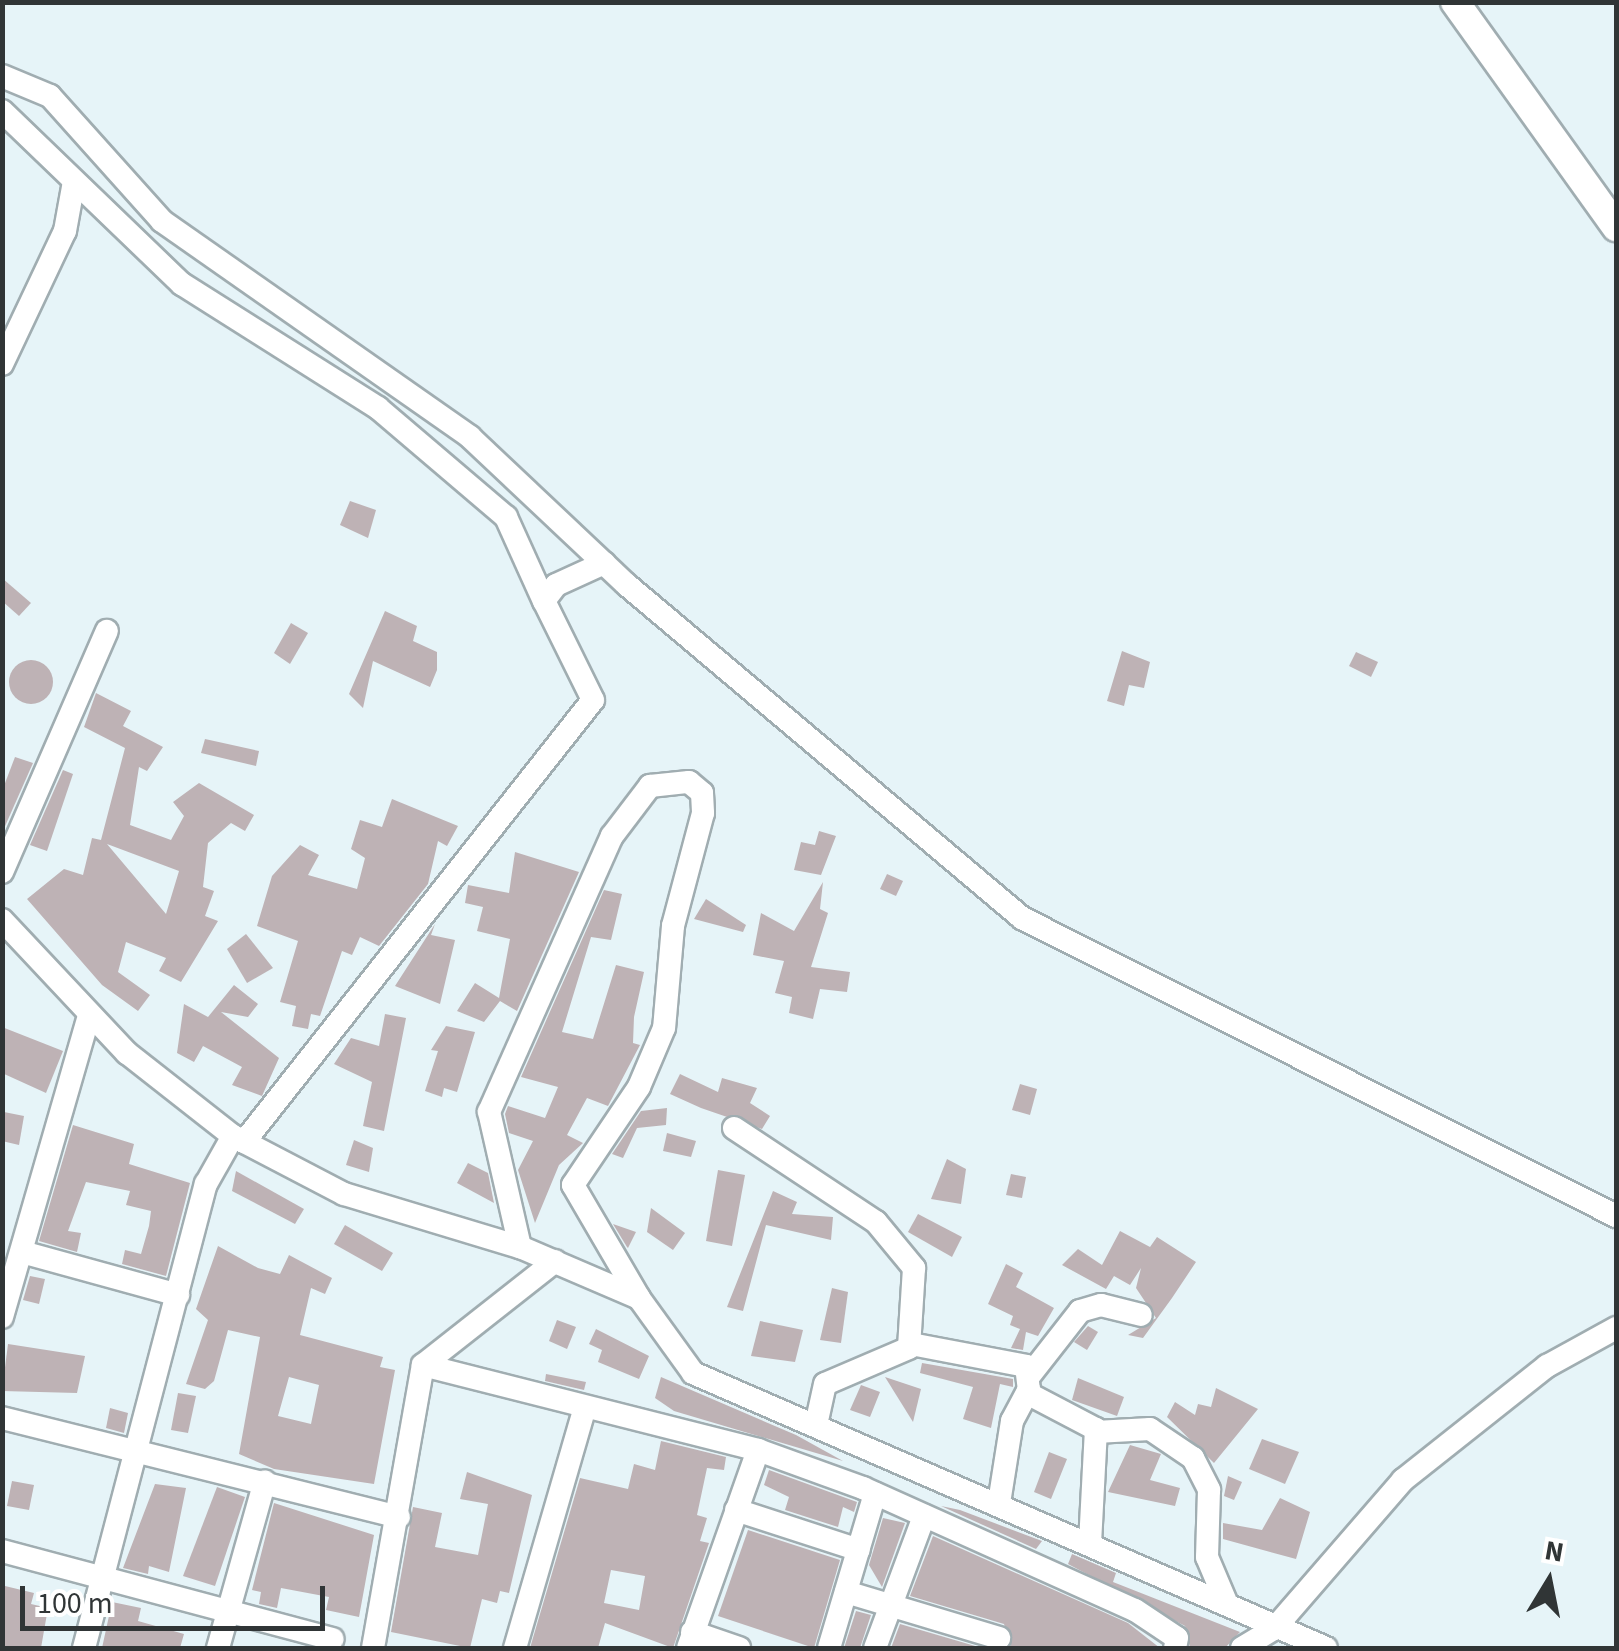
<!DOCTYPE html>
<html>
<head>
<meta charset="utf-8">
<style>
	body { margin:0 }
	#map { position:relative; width:1619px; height:1651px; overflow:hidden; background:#e6f4f8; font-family:"Source Sans 3",sans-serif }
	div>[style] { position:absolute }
	.building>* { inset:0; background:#beb2b5 }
	.round { border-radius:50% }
	.roads { filter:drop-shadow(2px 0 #a0adb1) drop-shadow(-2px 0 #a0adb1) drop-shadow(0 2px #a0adb1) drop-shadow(0 -2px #a0adb1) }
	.minor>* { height:22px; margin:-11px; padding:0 11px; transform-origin:11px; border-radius:11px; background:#fff }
	.tertiary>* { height:28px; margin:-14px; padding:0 14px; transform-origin:14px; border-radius:14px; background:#fff }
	span { translate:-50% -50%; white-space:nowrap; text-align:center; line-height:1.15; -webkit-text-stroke:10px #fff; paint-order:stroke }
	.frame { position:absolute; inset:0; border:5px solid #303536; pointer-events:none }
	.north { position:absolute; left:1499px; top:1531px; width:100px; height:100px; -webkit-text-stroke:8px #fff; paint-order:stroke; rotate:10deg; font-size:28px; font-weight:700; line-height:40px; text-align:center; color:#303536 }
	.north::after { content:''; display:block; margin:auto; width:35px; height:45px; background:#303536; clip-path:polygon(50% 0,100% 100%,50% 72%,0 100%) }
	.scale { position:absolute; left:20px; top:1586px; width:305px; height:45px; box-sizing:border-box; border:5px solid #303536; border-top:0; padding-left:12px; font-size:30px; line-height:35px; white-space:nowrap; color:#303536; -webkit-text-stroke:8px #fff; paint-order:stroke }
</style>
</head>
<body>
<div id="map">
	<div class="building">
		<div style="clip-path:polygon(350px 501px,376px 510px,368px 538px,340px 525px)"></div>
		<div style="clip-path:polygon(2px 578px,31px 603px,19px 616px,2px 601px)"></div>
		<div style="clip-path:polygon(385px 611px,417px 626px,413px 641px,437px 652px,437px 670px,430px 687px,373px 661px,363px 708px,349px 694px)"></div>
		<div style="clip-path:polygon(291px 623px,308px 633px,290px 664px,274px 653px)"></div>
		<div style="clip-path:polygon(1122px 651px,1150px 662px,1144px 688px,1129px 685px,1124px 706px,1107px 701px)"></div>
		<div style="clip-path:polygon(1356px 652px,1378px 662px,1371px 677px,1349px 666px)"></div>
		<div class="round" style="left:9px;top:660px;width:44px;height:44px"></div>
		<div style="clip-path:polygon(evenodd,96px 693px,131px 711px,123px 726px,163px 747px,147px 771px,139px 767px,130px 825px,171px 840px,184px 816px,173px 802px,199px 783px,254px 815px,245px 831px,231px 823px,208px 843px,203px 887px,214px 891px,205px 916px,218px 921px,181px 982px,159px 971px,166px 958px,126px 942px,118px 972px,150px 995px,138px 1011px,102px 985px,27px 899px,64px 869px,83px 875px,92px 838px,101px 840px,125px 748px,84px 727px,96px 693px,107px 844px,179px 871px,166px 914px,107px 844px)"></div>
		<div style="clip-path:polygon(205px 739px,259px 751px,256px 766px,201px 753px)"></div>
		<div style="clip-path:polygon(15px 757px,33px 763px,2px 833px,2px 791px)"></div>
		<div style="clip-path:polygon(63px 770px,73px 774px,47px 851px,30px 845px)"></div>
		<div style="clip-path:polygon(392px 799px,458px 826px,447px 846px,438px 841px,428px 884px,379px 946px,360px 937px,352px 955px,342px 951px,320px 1016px,311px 1014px,308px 1029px,292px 1026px,296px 1006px,280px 1002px,298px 941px,257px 926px,272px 876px,300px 845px,319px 855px,308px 875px,357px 889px,365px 858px,351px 849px,360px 820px,382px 827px)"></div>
		<div style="clip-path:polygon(819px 831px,836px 836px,821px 875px,794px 870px,801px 842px,815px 845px)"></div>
		<div style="clip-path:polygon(515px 852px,579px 872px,517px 1011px,500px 1001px,484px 1022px,457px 1011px,475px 983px,499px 998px,510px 939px,477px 931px,483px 907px,465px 903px,468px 885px,509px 893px)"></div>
		<div style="clip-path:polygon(887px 874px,903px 881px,896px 896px,880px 889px)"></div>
		<div style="clip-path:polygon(823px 882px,820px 909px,828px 913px,811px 967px,850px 972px,847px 992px,820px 989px,813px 1019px,789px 1013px,792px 997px,775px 993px,784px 961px,753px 955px,761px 913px,794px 931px)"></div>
		<div style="clip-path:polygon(604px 890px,622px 894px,611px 940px,591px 937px,562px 1032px,593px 1039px,616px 965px,644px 972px,634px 1017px,633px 1043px,640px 1045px,608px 1106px,587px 1098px,567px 1135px,583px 1143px,559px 1165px,535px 1223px,518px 1170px,533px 1141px,509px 1133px,505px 1114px,508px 1106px,545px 1118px,558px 1087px,521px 1077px)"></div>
		<div style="clip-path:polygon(706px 899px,746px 925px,743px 932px,694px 919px)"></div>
		<div style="clip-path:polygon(435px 924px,431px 935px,455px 940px,440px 1004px,395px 986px)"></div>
		<div style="clip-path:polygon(246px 934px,273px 968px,247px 983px,227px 949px)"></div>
		<div style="clip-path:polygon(234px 985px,258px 1004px,248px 1017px,221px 1012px,279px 1058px,262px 1096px,232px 1085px,242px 1067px,203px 1046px,194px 1062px,177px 1053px,184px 1004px,208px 1017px)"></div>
		<div style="clip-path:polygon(385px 1014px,406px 1018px,384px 1131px,363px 1126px,372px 1082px,334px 1064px,351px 1038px,379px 1046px)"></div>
		<div style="clip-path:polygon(446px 1026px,475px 1032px,457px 1092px,444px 1088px,442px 1097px,425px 1091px,438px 1051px,431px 1050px)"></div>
		<div style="clip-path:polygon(2px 1027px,63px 1051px,46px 1093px,2px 1073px)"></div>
		<div style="clip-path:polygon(680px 1074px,718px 1092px,722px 1078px,757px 1088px,750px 1103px,770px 1116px,762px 1129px,701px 1108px,670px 1094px)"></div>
		<div style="clip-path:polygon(1020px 1084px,1037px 1089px,1030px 1115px,1012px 1110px)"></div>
		<div style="clip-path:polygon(667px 1108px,666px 1125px,637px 1128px,623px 1158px,612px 1154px,641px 1111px)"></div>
		<div style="clip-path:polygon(4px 1112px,24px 1116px,19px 1145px,2px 1141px)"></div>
		<div style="clip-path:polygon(73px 1125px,134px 1144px,129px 1164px,190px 1183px,166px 1276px,122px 1264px,125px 1250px,141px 1254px,149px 1226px,151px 1211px,126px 1205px,130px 1191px,86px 1182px,68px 1231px,81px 1233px,77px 1252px,39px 1241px)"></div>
		<div style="clip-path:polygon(667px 1133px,696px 1141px,691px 1157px,663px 1151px)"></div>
		<div style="clip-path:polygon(354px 1140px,373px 1148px,369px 1172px,346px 1165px)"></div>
		<div style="clip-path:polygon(947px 1159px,966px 1169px,961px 1204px,931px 1199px)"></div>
		<div style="clip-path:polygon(468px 1163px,488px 1173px,494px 1203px,457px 1183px)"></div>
		<div style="clip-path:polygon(718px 1170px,745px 1175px,732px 1246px,706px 1241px)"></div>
		<div style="clip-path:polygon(236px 1171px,304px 1209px,295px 1224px,232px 1191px)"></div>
		<div style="clip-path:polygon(1011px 1174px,1026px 1177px,1022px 1198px,1006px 1195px)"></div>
		<div style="clip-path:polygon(773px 1191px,797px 1202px,792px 1214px,833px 1217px,831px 1240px,766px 1225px,743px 1311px,727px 1307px)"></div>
		<div style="clip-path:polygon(651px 1208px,685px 1233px,673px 1250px,647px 1232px)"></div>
		<div style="clip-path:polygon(918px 1214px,962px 1237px,952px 1257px,908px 1232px)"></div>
		<div style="clip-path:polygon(613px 1224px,636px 1232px,628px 1248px,627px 1247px)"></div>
		<div style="clip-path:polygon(345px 1225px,393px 1253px,382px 1271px,334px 1244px)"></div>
		<div style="clip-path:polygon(1120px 1231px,1150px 1247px,1157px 1237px,1196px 1262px,1172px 1298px,1143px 1338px,1128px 1335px,1156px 1318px,1136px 1288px,1141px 1268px,1130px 1285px,1114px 1276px,1106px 1289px,1062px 1265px,1078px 1249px,1102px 1265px)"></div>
		<div style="clip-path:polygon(evenodd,218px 1246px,258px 1268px,280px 1274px,289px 1255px,332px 1278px,325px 1294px,311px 1288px,300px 1335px,383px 1357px,380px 1367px,395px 1370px,374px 1484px,274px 1469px,239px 1454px,260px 1337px,228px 1330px,214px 1381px,205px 1389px,186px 1384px,208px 1320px,196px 1309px,218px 1246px,289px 1377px,319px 1385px,311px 1424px,278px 1416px,289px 1377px)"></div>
		<div style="clip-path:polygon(1006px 1264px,1023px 1273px,1016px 1287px,1054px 1308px,1038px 1336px,1026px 1332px,1023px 1350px,1011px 1348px,1020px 1329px,1010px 1325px,1013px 1316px,988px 1304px)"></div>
		<div style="clip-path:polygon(30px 1276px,45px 1279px,39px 1304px,23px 1300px)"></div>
		<div style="clip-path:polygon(832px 1288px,848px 1292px,841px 1343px,820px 1340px)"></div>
		<div style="clip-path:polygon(557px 1320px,576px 1327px,567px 1349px,549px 1341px)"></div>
		<div style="clip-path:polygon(760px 1321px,803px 1330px,795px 1362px,751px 1356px)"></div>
		<div style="clip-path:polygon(1088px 1326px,1098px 1332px,1087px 1350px,1074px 1342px)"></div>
		<div style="clip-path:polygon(596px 1329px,649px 1356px,639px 1379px,598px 1362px,602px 1350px,589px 1344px)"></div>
		<div style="clip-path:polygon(8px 1344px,85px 1356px,77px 1393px,2px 1391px)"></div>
		<div style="clip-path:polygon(922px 1363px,1013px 1379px,1013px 1387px,1000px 1384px,991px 1428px,963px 1419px,973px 1387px,920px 1373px)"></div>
		<div style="clip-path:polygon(546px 1374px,586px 1382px,584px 1390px,545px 1381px)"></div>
		<div style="clip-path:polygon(661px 1377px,796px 1435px,843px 1461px,674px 1411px,655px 1398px)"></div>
		<div style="clip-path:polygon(885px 1377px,921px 1389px,913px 1422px)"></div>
		<div style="clip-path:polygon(1078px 1378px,1124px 1397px,1117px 1416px,1072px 1400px)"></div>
		<div style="clip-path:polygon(861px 1385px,880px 1392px,870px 1417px,850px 1410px)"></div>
		<div style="clip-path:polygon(1216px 1388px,1258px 1409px,1214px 1463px,1167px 1417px,1175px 1402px,1195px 1415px,1198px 1404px,1211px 1407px)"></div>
		<div style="clip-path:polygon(178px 1393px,196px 1396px,188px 1433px,171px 1430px)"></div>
		<div style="clip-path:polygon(110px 1408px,128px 1413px,124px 1433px,106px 1428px)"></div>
		<div style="clip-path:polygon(1262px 1439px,1299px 1452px,1285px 1484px,1249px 1469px)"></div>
		<div style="clip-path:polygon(evenodd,661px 1441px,726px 1457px,724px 1470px,707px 1468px,697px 1515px,707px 1518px,700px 1541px,709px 1543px,673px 1648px,605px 1623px,598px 1648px,530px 1648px,580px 1478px,628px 1489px,634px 1464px,655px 1470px,661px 1441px,611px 1570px,645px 1576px,639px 1610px,604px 1603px,611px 1570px)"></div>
		<div style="clip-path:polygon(1130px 1445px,1161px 1454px,1150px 1480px,1180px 1488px,1175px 1506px,1108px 1492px)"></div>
		<div style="clip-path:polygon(1049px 1452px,1067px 1459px,1051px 1499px,1034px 1492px)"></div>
		<div style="clip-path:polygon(769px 1470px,857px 1502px,854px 1512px,843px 1507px,838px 1527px,785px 1510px,789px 1497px,764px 1485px)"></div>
		<div style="clip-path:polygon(467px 1472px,532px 1495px,509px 1593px,500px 1591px,497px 1603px,482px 1599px,470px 1648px,391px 1632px,413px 1507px,442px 1513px,435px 1547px,478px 1555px,488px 1504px,460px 1499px)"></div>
		<div style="clip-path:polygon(1228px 1476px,1242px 1482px,1234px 1500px,1224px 1496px)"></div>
		<div style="clip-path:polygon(12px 1481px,34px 1485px,29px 1510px,7px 1506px)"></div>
		<div style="clip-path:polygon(155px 1484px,186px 1488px,169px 1572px,149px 1566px,148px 1574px,123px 1568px)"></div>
		<div style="clip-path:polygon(217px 1487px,245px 1497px,215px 1586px,183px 1576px)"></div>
		<div style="clip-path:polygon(1280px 1498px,1310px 1512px,1296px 1559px,1223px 1539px,1223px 1523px,1262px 1530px)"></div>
		<div style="clip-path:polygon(274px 1503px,374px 1535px,359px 1617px,326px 1610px,329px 1597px,281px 1588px,277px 1608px,259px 1604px,261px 1592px,252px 1590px)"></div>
		<div style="clip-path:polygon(941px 1506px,960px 1510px,1042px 1541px,1036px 1549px)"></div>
		<div style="clip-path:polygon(883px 1518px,905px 1523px,882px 1587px,869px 1565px)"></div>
		<div style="clip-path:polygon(748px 1530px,840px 1560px,814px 1648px,718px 1616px)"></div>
		<div style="clip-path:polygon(933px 1536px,1128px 1623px,1160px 1648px,1011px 1647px,1004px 1624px,910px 1596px)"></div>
		<div style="clip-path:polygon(1072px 1554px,1116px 1573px,1113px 1582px,1240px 1632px,1225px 1648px,1190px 1648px,1185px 1626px,1068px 1564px)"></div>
		<div style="clip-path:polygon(5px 1586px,34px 1593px,31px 1604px,48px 1608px,41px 1648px,2px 1648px)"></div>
		<div style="clip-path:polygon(112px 1602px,141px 1608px,138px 1621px,184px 1634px,180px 1648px,102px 1648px)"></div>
		<div style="clip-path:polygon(856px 1611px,871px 1615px,860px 1648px,844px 1648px)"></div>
		<div style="clip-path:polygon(900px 1624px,982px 1648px,891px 1648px)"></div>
	</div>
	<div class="roads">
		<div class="minor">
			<div style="left:2px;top:76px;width:52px;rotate:22.6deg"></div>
			<div style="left:50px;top:96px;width:168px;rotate:48.1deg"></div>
			<div style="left:162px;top:221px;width:376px;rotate:35deg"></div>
			<div style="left:470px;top:437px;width:216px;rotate:43.3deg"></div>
			<div style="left:627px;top:585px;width:517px;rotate:40.13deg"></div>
			<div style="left:1022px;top:918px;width:665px;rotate:26.64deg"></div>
			<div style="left:2px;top:111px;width:250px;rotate:43.9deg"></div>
			<div style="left:182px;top:284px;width:232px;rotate:32.3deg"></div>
			<div style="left:378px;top:408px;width:168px;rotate:40.4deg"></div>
			<div style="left:506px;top:517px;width:92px;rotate:65.7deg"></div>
			<div style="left:2px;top:364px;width:147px;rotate:-64.7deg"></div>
			<div style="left:65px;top:231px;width:45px;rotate:-79.7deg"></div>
			<div style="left:2px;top:872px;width:263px;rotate:-66.5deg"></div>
			<div style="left:2px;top:920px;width:183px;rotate:46.8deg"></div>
			<div style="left:127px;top:1053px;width:135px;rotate:38.1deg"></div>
			<div style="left:233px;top:1136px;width:125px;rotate:27.6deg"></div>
			<div style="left:344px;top:1194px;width:184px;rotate:16.8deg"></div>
			<div style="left:520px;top:1247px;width:129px;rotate:23.2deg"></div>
			<div style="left:639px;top:1298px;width:92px;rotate:54.2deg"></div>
			<div style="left:693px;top:1373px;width:690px;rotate:23.48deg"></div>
			<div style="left:734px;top:1128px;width:170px;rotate:33.5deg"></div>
			<div style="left:876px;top:1222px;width:60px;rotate:50.4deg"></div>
			<div style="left:914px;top:1268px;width:80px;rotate:93.6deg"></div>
			<div style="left:909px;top:1348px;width:91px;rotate:156.8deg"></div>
			<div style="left:825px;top:1384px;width:42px;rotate:102.4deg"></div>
			<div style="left:244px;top:1142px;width:563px;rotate:-51.71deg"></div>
			<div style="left:593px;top:700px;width:110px;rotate:-116.3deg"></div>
			<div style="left:544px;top:601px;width:20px;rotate:-53deg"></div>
			<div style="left:556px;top:585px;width:53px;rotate:-24.6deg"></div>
			<div style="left:520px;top:1247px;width:139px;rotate:-102.9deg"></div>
			<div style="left:489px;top:1112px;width:302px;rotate:-66deg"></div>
			<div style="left:612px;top:836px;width:63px;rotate:-52.8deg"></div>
			<div style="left:650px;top:786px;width:39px;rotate:-6deg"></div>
			<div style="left:689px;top:782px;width:17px;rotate:40deg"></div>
			<div style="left:702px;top:793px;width:20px;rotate:87deg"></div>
			<div style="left:703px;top:813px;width:117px;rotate:104.9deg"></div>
			<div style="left:673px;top:926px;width:102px;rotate:95deg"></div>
			<div style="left:664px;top:1028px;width:64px;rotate:113deg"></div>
			<div style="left:639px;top:1087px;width:118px;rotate:124deg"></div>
			<div style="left:573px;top:1185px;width:131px;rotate:59.7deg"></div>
			<div style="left:22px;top:1252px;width:162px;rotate:15.4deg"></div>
			<div style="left:2px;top:1317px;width:314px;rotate:-73.9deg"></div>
			<div style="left:911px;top:1344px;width:117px;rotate:10.8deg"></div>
			<div style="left:1026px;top:1366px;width:23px;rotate:83deg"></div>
			<div style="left:1029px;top:1389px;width:36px;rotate:118deg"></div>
			<div style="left:1012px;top:1421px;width:83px;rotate:99deg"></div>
			<div style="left:423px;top:1365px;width:346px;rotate:14.2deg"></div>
			<div style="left:758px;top:1450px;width:112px;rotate:19.9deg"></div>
			<div style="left:863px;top:1488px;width:298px;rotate:24.2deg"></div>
			<div style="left:1135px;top:1610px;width:50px;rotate:33.7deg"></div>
			<div style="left:1177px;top:1638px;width:10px;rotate:101deg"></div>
			<div style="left:1030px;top:1375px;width:81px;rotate:-52deg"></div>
			<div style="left:1080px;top:1311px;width:22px;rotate:-16deg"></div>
			<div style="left:1101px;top:1305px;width:41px;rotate:14deg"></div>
			<div style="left:1027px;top:1393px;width:78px;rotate:27.6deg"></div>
			<div style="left:1096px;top:1429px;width:113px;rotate:93deg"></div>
			<div style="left:2px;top:1418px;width:409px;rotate:14deg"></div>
			<div style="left:1096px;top:1432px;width:54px;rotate:-3.2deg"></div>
			<div style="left:1150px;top:1429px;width:52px;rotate:34deg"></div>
			<div style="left:1193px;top:1458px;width:36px;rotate:63deg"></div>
			<div style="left:1209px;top:1490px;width:67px;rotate:91.7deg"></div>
			<div style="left:1207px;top:1557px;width:49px;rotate:67.1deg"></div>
			<div style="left:736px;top:1510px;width:129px;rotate:18deg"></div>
			<div style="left:2px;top:1551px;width:342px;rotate:14.9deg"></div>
			<div style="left:846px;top:1592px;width:160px;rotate:16.7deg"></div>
			<div style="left:692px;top:1632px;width:50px;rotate:18.8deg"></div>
			<div style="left:84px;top:1648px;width:480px;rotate:-75.3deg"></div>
			<div style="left:206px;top:1184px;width:55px;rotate:-60.6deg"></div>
			<div style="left:218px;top:1648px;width:173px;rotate:-74.3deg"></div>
			<div style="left:373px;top:1648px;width:287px;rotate:-80deg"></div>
			<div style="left:423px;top:1365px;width:168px;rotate:-38.2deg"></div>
			<div style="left:515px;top:1648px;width:248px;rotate:-73.8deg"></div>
			<div style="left:688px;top:1648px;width:210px;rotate:-70.5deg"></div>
			<div style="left:829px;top:1648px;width:161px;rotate:-73.4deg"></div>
			<div style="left:875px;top:1648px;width:141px;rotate:-69.6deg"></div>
			<div style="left:1242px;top:1648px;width:37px;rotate:-31deg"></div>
			<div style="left:1274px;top:1629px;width:197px;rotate:-49.1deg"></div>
			<div style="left:1403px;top:1480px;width:184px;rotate:-38.4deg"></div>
			<div style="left:1547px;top:1366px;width:79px;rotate:-28.8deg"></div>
		</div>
		<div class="tertiary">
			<div style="left:1455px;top:2px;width:277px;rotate:54.4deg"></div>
		</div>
	</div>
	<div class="frame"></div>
	<div class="north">N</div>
	<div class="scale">100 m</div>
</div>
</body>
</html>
